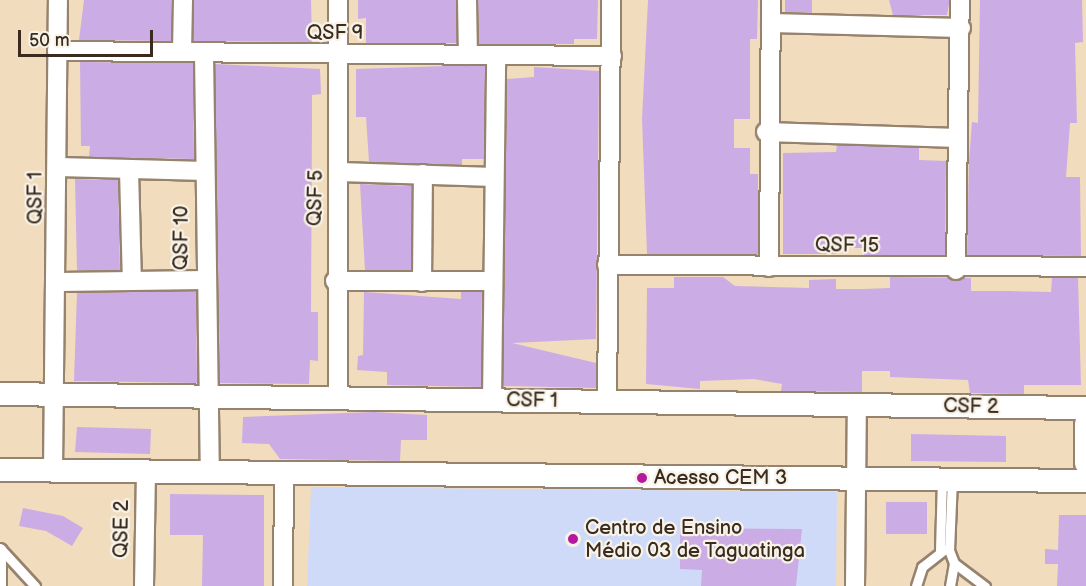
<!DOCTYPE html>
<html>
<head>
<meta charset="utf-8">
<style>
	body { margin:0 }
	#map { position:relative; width:1086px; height:586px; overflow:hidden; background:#f1dcbd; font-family:"Balsamiq Sans",sans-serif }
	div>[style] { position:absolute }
	.built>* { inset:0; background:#cfdaf9 }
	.building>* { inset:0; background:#ccace4 }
	.roads { filter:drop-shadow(2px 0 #96836e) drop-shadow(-2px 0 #96836e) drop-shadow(0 2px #96836e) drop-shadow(0 -2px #96836e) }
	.service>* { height:9px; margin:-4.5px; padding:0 4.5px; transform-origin:4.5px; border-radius:4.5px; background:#fff }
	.minor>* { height:18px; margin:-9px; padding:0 9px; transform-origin:9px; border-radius:9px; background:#fff }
	.tertiary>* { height:22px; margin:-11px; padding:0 11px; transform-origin:11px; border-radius:11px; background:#fff }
	.dots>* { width:16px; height:16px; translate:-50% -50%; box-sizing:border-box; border:3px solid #f7f3e8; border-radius:50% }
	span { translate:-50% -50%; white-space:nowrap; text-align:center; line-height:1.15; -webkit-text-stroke:4.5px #f7f3e8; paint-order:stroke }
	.street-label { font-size:20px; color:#3b2a1e }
	.poi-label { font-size:20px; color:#3b2a1e }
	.left { translate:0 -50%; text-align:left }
	.scale { position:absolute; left:18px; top:30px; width:135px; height:27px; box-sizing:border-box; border:3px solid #3b2a1e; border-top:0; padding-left:8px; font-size:18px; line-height:21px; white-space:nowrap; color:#3b2a1e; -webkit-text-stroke:4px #f7f3e8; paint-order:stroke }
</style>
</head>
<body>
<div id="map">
	<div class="built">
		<div style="clip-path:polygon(311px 487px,837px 492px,836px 586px,307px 586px)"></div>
	</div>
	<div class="building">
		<div style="clip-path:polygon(84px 0,172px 0,171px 41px,79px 40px)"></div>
		<div style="clip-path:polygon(194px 0,311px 0,312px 42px,193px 41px)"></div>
		<div style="clip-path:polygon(358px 0,456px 0,457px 43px,366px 43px,366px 18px,358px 19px)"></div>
		<div style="clip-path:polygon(478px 0,598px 0,597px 39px,574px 39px,574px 44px,479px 44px)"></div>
		<div style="clip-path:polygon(648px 0,758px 0,757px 39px,750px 39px,750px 119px,734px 119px,734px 148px,750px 148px,750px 174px,758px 174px,758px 254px,647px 254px,642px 119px)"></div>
		<div style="clip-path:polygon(785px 0,812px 0,812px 13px,785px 12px)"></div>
		<div style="clip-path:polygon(889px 0,949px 0,949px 4px,947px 15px,893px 15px)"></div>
		<div style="clip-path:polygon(980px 0,1082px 0,1083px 42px,1075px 43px,1077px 123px,1070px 123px,1066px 177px,1080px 177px,1081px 256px,967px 255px,969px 161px,972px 122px,978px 123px)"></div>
		<div style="clip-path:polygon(80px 62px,193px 63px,194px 159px,89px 157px,90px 146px,81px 146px)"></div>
		<div style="clip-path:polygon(215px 64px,320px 69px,321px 94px,312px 95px,312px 118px,311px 312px,318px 312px,318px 361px,310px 360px,309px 384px,220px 383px)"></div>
		<div style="clip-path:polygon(447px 66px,485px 66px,484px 159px,462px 159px,462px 165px,369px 162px,366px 117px,356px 117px,356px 69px)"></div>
		<div style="clip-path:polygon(534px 67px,599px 71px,596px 339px,512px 343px,596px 363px,596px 388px,503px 386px,507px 79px,534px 77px)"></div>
		<div style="clip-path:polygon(837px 145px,919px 148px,919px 160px,946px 161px,945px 255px,864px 255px,864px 248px,837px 248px,837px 254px,783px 254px,783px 153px,836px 152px)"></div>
		<div style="clip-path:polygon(75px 179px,118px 180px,120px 270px,77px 270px)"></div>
		<div style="clip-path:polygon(360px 184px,412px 186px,411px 270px,365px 270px)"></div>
		<div style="clip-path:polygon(674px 277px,723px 277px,735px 286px,809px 288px,809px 280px,836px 279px,836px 289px,863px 289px,890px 288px,890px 277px,971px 278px,971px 291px,1010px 291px,1051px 292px,1052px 278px,1078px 278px,1081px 385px,1024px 385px,1024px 394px,970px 393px,968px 380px,890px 377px,890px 371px,862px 371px,862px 392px,781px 391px,782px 384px,754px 379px,700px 381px,700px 389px,646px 384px,647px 288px,674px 288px)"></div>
		<div style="clip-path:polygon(196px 291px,197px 383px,74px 381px,77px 293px)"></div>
		<div style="clip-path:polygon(364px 292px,461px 299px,461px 292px,482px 292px,481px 387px,387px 385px,387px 372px,357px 370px,358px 356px,363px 355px)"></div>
		<div style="clip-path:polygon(374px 412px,427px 415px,427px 440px,401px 440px,400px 461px,280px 459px,269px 444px,242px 443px,243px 417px)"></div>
		<div style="clip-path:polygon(77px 427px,151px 429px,150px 454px,75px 452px)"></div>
		<div style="clip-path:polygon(911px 434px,1006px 436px,1006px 462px,911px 461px)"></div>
		<div style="clip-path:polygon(170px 494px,264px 495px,264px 586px,202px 586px,203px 535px,170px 535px)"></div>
		<div style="clip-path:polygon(886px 502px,927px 502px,927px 534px,886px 534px)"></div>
		<div style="clip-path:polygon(23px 508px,63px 516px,83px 528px,72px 546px,46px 531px,19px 526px)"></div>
		<div style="clip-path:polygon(1059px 515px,1086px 515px,1086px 586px,1057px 586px,1058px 564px,1045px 564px,1045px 549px,1058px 550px)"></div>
		<div style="clip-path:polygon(680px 528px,802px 529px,796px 586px,701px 586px,702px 570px,680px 569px)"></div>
	</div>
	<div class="roads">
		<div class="service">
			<div style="left:952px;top:479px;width:71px;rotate:92.4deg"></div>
			<div style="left:949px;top:550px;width:14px;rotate:69deg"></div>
			<div style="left:954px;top:563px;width:39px;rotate:37deg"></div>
			<div style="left:0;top:548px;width:52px;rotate:47.4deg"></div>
			<div style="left:1px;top:549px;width:37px;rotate:90deg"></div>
			<div style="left:940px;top:550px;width:70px;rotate:-88.4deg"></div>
			<div style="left:916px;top:586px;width:20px;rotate:-72deg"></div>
			<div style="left:922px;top:567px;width:28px;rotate:-38deg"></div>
			<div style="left:950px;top:586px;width:23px;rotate:-80deg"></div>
		</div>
		<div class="minor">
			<div style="left:467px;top:0;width:55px;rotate:89deg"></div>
			<div style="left:771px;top:23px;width:190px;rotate:1.5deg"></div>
			<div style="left:57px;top:51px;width:555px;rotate:0.52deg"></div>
			<div style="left:182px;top:52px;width:52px;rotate:-88.9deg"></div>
			<div style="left:204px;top:53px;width:418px;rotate:89.2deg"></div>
			<div style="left:766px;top:132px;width:192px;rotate:1.8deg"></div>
			<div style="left:59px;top:167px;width:146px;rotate:1.6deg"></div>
			<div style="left:129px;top:170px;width:111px;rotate:88.5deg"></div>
			<div style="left:340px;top:172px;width:154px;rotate:1.9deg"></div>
			<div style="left:607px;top:265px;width:479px;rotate:0.2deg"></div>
			<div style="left:769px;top:267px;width:267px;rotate:-89.6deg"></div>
			<div style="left:956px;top:270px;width:270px;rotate:-89.2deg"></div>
			<div style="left:335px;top:281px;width:158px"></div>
			<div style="left:59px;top:282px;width:146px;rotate:-0.8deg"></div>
			<div style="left:422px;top:282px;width:108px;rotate:-89.5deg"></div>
			<div style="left:338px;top:398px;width:398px;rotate:-90deg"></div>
			<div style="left:492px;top:400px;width:344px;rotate:-89.3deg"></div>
			<div style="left:607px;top:402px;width:402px;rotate:-89.4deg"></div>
			<div style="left:53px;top:471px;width:471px;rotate:-89.4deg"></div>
			<div style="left:144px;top:586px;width:114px;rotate:-89deg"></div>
			<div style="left:283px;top:586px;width:115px;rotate:-89.5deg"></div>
			<div style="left:855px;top:586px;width:181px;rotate:-89.4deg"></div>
		</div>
		<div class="tertiary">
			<div style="left:0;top:394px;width:1086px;rotate:0.74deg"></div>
			<div style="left:1086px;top:424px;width:39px;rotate:90deg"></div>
			<div style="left:0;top:470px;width:1086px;rotate:0.58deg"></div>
		</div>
	</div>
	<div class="dots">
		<div style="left:642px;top:478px;background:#b5179e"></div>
		<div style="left:573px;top:539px;background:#b5179e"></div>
	</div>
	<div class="street-label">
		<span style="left:335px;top:33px">QSF 9</span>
		<span style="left:36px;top:198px;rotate:-90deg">QSF 1</span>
		<span style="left:316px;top:198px;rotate:-88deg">QSF 5</span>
		<span style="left:182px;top:238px;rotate:-89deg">QSF 10</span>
		<span style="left:847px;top:246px;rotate:1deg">QSF 15</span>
		<span style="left:532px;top:401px;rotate:1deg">CSF 1</span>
		<span style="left:971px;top:407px;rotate:1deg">CSF 2</span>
		<span style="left:122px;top:529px;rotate:-89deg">QSE 2</span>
	</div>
	<div class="poi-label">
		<span class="left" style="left:654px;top:478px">Acesso CEM 3</span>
		<span class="left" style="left:585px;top:540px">Centro de Ensino<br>Médio 03 de Taguatinga</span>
	</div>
	<div class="scale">50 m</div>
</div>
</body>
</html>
